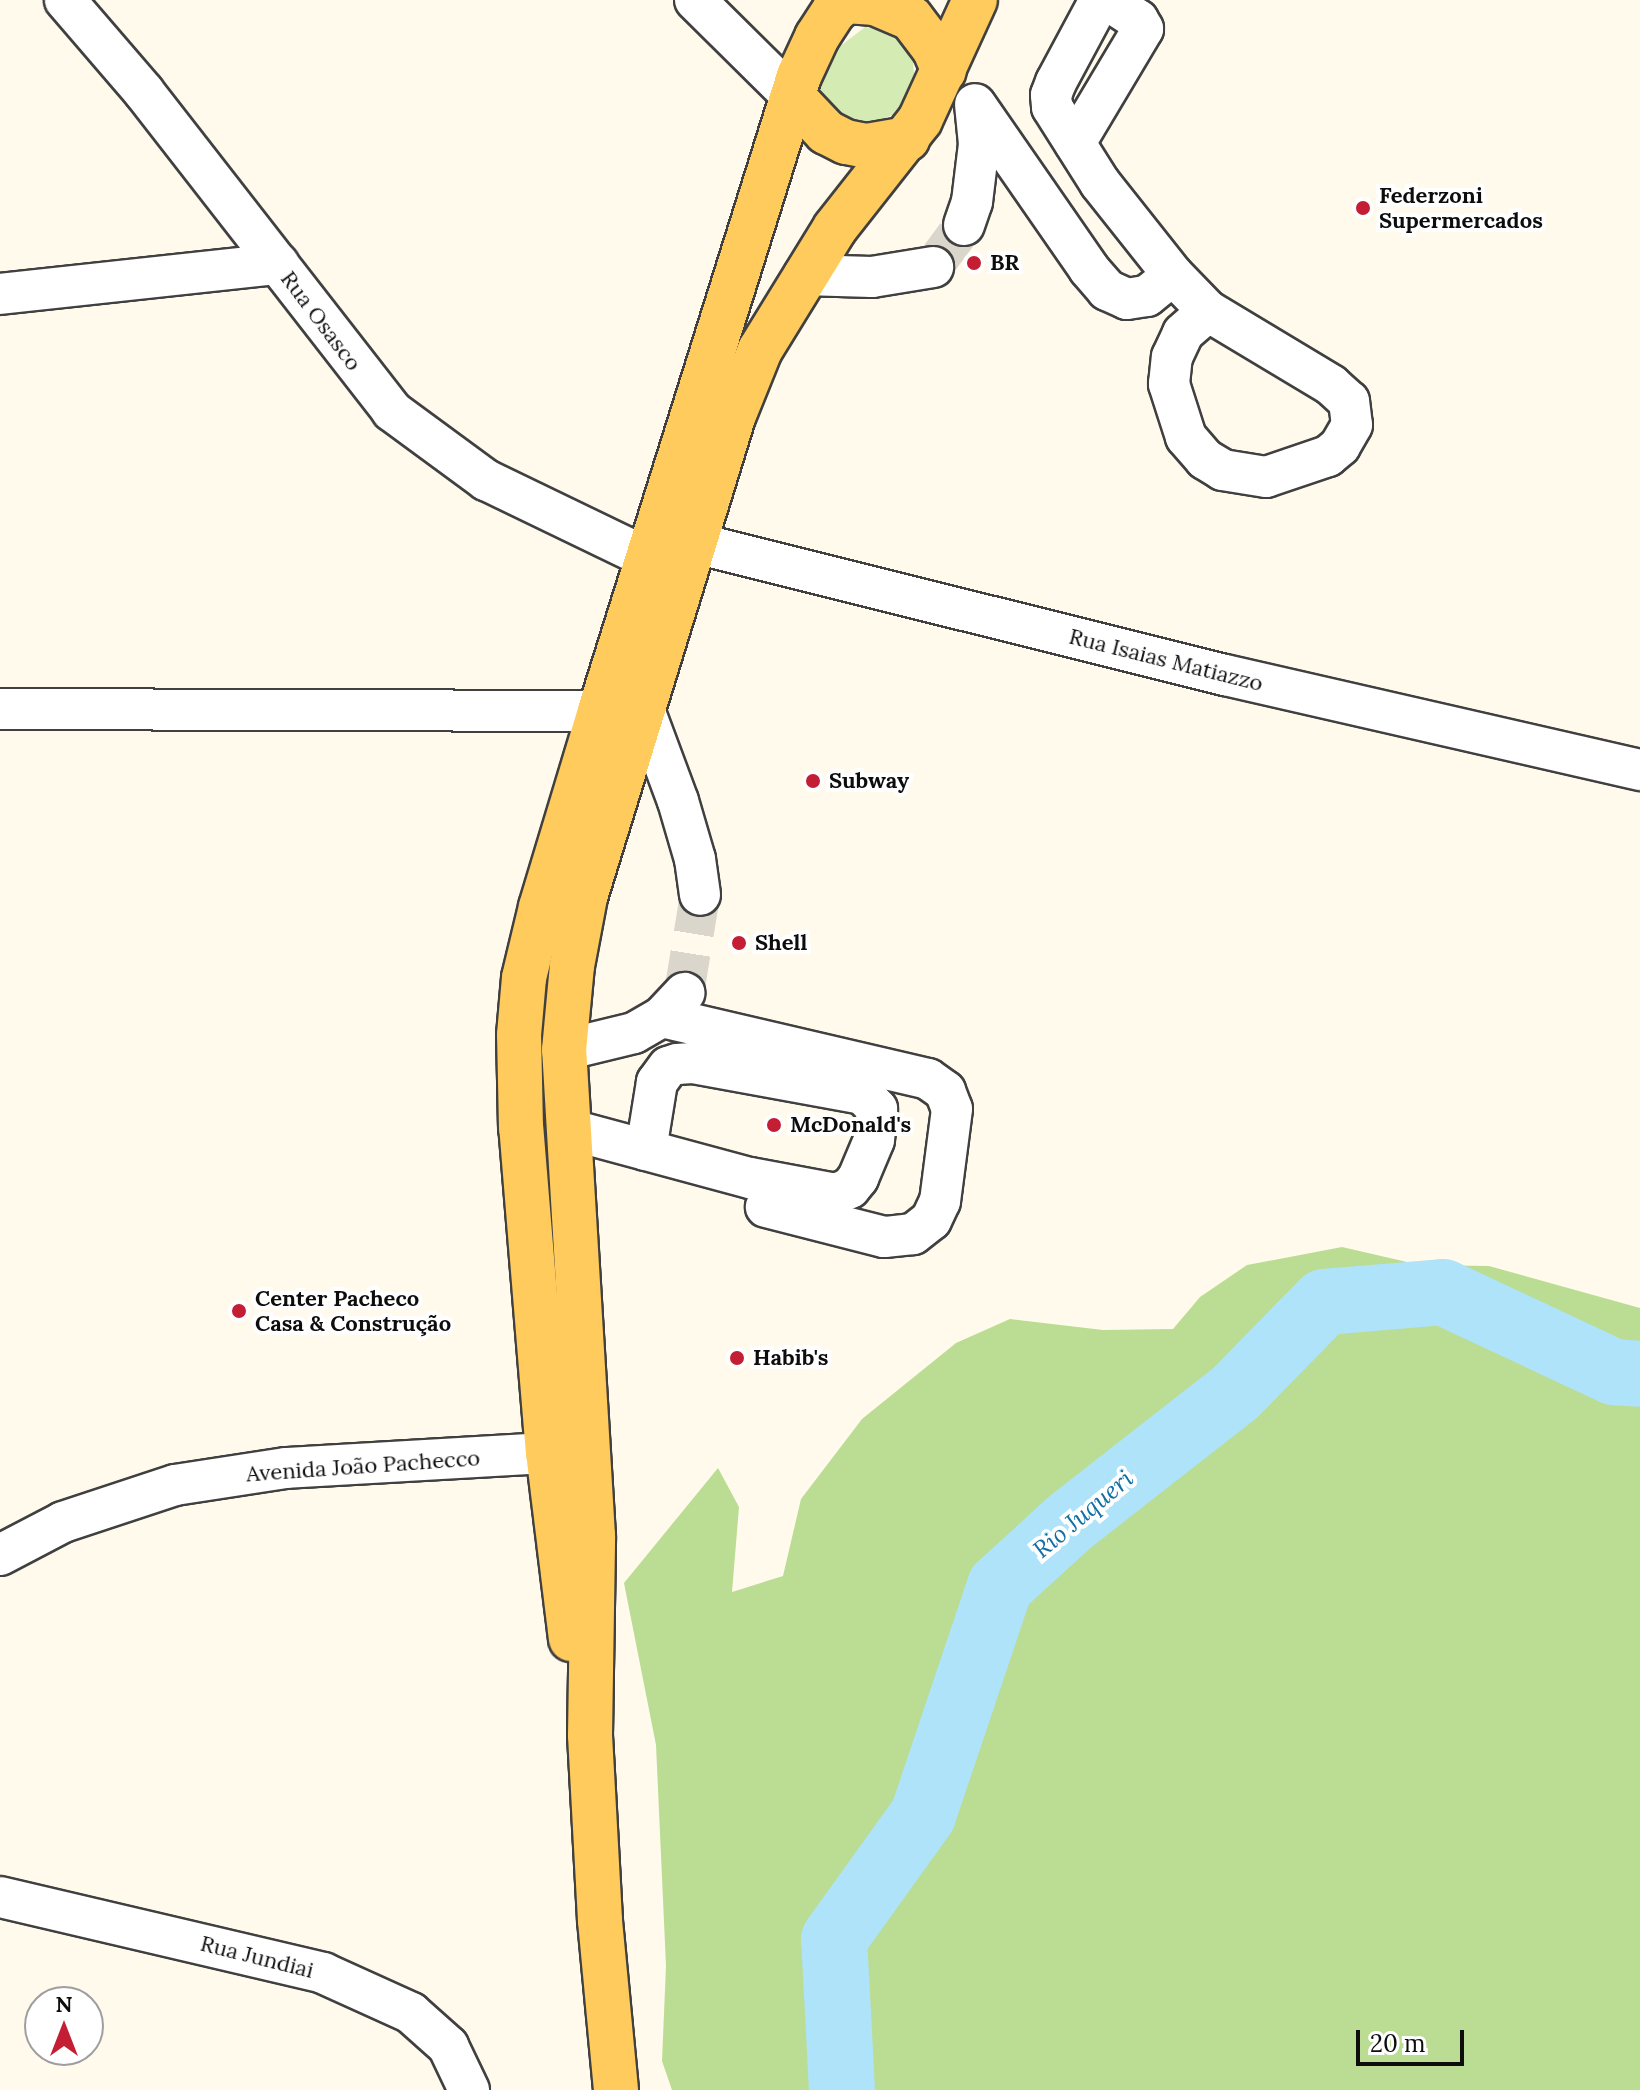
<!DOCTYPE html>
<html>
<head>
<meta charset="utf-8">
<style>
	body { margin:0 }
	#map { position:relative; width:1640px; height:2090px; overflow:hidden; background:#fffaec; font-family:Lora,serif }
	div>[style] { position:absolute }
	.green>* { inset:0; background:#d5ebb4 }
	.forest>* { inset:0; background:#badd93 }
	.river>* { height:66px; margin:-33px; padding:0 33px; transform-origin:33px; border-radius:33px; background:#aee3f9 }
	.minor-tunnel>* { height:40px; margin-top:-20px; transform-origin:0; background:repeating-linear-gradient(90deg,#dbd6cb 0 40px,transparent 0 60px) }
	.roads { filter:drop-shadow(2px 0 #404040) drop-shadow(-2px 0 #404040) drop-shadow(0 2px #404040) drop-shadow(0 -2px #404040) }
	.minor>* { height:40px; margin:-20px; padding:0 20px; transform-origin:20px; border-radius:20px; background:#fff }
	.major>* { height:44px; margin:-22px; padding:0 22px; transform-origin:22px; border-radius:22px; background:#ffcb5c }
	.dots>* { width:22px; height:22px; translate:-50% -50%; box-sizing:border-box; border:4px solid #fff; border-radius:50% }
	span { translate:-50% -50%; white-space:nowrap; text-align:center; line-height:1.15; -webkit-text-stroke:8px #fff; paint-order:stroke }
	.poi-label { font-size:22px; color:#0d0d0d; font-weight:700 }
	.left { translate:0 -50%; text-align:left }
	.street-label { font-size:22px; color:#0d0d0d }
	.water-label { font-size:24px; color:#106fa4; font-style:italic }
	.north { position:absolute; left:24px; top:1986px; width:80px; height:80px; box-sizing:border-box; background:#fff; border:2px solid #9e9e9e; border-radius:50%; rotate:0deg; font-size:22px; font-weight:700; line-height:32px; text-align:center; color:#0d0d0d }
	.north::after { content:''; display:block; margin:auto; width:28px; height:36px; background:#c31e33; clip-path:polygon(50% 0,100% 100%,50% 72%,0 100%) }
	.scale { position:absolute; left:1356px; top:2030px; width:108px; height:36px; box-sizing:border-box; border:4px solid #0d0d0d; border-top:0; padding-left:10px; font-size:24px; line-height:28px; white-space:nowrap; color:#0d0d0d; -webkit-text-stroke:6px #fff; paint-order:stroke }
</style>
</head>
<body>
<div id="map">
	<div class="green">
		<div style="clip-path:polygon(865px 27px,893px 32px,912px 48px,914px 74px,897px 113px,859px 129px,828px 119px,816px 84px,834px 51px)"></div>
	</div>
	<div class="forest">
		<div style="clip-path:polygon(1342px 1247px,1420px 1265px,1489px 1266px,1640px 1308px,1640px 2090px,672px 2090px,662px 2061px,666px 1966px,656px 1745px,624px 1583px,718px 1468px,739px 1507px,732px 1592px,783px 1576px,801px 1499px,862px 1419px,956px 1343px,1010px 1319px,1103px 1330px,1173px 1329px,1200px 1297px,1247px 1265px)"></div>
	</div>
	<div class="river">
		<div style="left:842px;top:2090px;width:151px;rotate:-93deg"></div>
		<div style="left:834px;top:1939px;width:153px;rotate:-54.3deg"></div>
		<div style="left:923px;top:1815px;width:242px;rotate:-71.4deg"></div>
		<div style="left:1000px;top:1586px;width:95px;rotate:-42.4deg"></div>
		<div style="left:1070px;top:1522px;width:209px;rotate:-38deg"></div>
		<div style="left:1235px;top:1393px;width:127px;rotate:-45.6deg"></div>
		<div style="left:1324px;top:1302px;width:119px;rotate:-4.8deg"></div>
		<div style="left:1443px;top:1292px;width:189px;rotate:25.1deg"></div>
		<div style="left:1614px;top:1372px;width:26px;rotate:4deg"></div>
	</div>
	<div class="minor-tunnel">
		<div style="left:933px;top:267px;width:52px;rotate:-53.6deg"></div>
		<div style="left:684px;top:993px;width:99px;rotate:-80.7deg"></div>
	</div>
	<div class="roads">
		<div class="minor">
			<div style="left:65px;top:0;width:121px;rotate:49.3deg"></div>
			<div style="left:144px;top:92px;width:404px;rotate:52.1deg"></div>
			<div style="left:392px;top:411px;width:117px;rotate:36.3deg"></div>
			<div style="left:486px;top:480px;width:179px;rotate:25.8deg"></div>
			<div style="left:695px;top:0;width:139px;rotate:44.7deg"></div>
			<div style="left:1100px;top:0;width:93px;rotate:118.2deg"></div>
			<div style="left:1056px;top:82px;width:14px;rotate:111deg"></div>
			<div style="left:1051px;top:95px;width:12px;rotate:85deg"></div>
			<div style="left:1052px;top:107px;width:90px;rotate:57.7deg"></div>
			<div style="left:1100px;top:183px;width:117px;rotate:51.6deg"></div>
			<div style="left:1173px;top:275px;width:50px;rotate:45.8deg"></div>
			<div style="left:1208px;top:311px;width:144px;rotate:31deg"></div>
			<div style="left:1331px;top:385px;width:24px;rotate:42deg"></div>
			<div style="left:1349px;top:401px;width:24px;rotate:83deg"></div>
			<div style="left:1352px;top:425px;width:24px;rotate:120deg"></div>
			<div style="left:1340px;top:446px;width:16px;rotate:140deg"></div>
			<div style="left:1328px;top:456px;width:65px;rotate:161.3deg"></div>
			<div style="left:1266px;top:477px;width:44px;rotate:-170.8deg"></div>
			<div style="left:1223px;top:470px;width:21px;rotate:-149deg"></div>
			<div style="left:1205px;top:459px;width:29px;rotate:-131deg"></div>
			<div style="left:1186px;top:437px;width:56px;rotate:-107.8deg"></div>
			<div style="left:1169px;top:384px;width:27px;rotate:-84deg"></div>
			<div style="left:1172px;top:357px;width:26px;rotate:-65deg"></div>
			<div style="left:1183px;top:333px;width:33px;rotate:-41deg"></div>
			<div style="left:977px;top:107px;width:197px;rotate:55.3deg"></div>
			<div style="left:1089px;top:269px;width:28px;rotate:49deg"></div>
			<div style="left:1107px;top:290px;width:22px;rotate:24deg"></div>
			<div style="left:1127px;top:299px;width:20px;rotate:-9deg"></div>
			<div style="left:1147px;top:296px;width:33px;rotate:-39deg"></div>
			<div style="left:1075px;top:143px;width:133px;rotate:-59.2deg"></div>
			<div style="left:1143px;top:29px;width:10px;rotate:-119deg"></div>
			<div style="left:1138px;top:20px;width:37px;rotate:-147deg"></div>
			<div style="left:964px;top:225px;width:24px;rotate:-71deg"></div>
			<div style="left:972px;top:202px;width:58px;rotate:-83.1deg"></div>
			<div style="left:979px;top:144px;width:40px;rotate:-95.7deg"></div>
			<div style="left:804px;top:275px;width:68px;rotate:1.7deg"></div>
			<div style="left:872px;top:277px;width:62px;rotate:-9.3deg"></div>
			<div style="left:0;top:294px;width:280px;rotate:-6.2deg"></div>
			<div style="left:695px;top:543px;width:546px;rotate:13.99deg"></div>
			<div style="left:1225px;top:675px;width:426px;rotate:12.9deg"></div>
			<div style="left:643px;top:707px;width:100px;rotate:69.6deg"></div>
			<div style="left:678px;top:801px;width:60px;rotate:73.7deg"></div>
			<div style="left:695px;top:859px;width:36px;rotate:82deg"></div>
			<div style="left:0;top:709px;width:600px;rotate:0.19deg"></div>
			<div style="left:662px;top:1017px;width:273px;rotate:13.1deg"></div>
			<div style="left:928px;top:1079px;width:21px;rotate:35deg"></div>
			<div style="left:945px;top:1091px;width:19px;rotate:69deg"></div>
			<div style="left:952px;top:1109px;width:93px;rotate:97.4deg"></div>
			<div style="left:940px;top:1201px;width:21px;rotate:115deg"></div>
			<div style="left:931px;top:1220px;width:23px;rotate:142deg"></div>
			<div style="left:913px;top:1234px;width:29px;rotate:174deg"></div>
			<div style="left:884px;top:1237px;width:122px;rotate:-165.7deg"></div>
			<div style="left:564px;top:1050px;width:72px;rotate:-13.7deg"></div>
			<div style="left:634px;top:1033px;width:32px;rotate:-30deg"></div>
			<div style="left:662px;top:1017px;width:33px;rotate:-47deg"></div>
			<div style="left:568px;top:1129px;width:188px;rotate:15.1deg"></div>
			<div style="left:750px;top:1178px;width:87px;rotate:10.5deg"></div>
			<div style="left:836px;top:1194px;width:15px;rotate:-23deg"></div>
			<div style="left:850px;top:1188px;width:13px;rotate:-51deg"></div>
			<div style="left:858px;top:1178px;width:41px;rotate:-67.2deg"></div>
			<div style="left:874px;top:1140px;width:31px;rotate:-84deg"></div>
			<div style="left:877px;top:1109px;width:21px;rotate:-133deg"></div>
			<div style="left:863px;top:1094px;width:174px;rotate:-169.7deg"></div>
			<div style="left:692px;top:1063px;width:15px;rotate:176deg"></div>
			<div style="left:677px;top:1064px;width:9px;rotate:162deg"></div>
			<div style="left:668px;top:1067px;width:19px;rotate:126deg"></div>
			<div style="left:657px;top:1082px;width:69px;rotate:99.2deg"></div>
			<div style="left:0;top:1555px;width:71px;rotate:-27.6deg"></div>
			<div style="left:63px;top:1522px;width:118px;rotate:-18.3deg"></div>
			<div style="left:175px;top:1485px;width:112px;rotate:-8.7deg"></div>
			<div style="left:286px;top:1468px;width:262px;rotate:-3.3deg"></div>
			<div style="left:0;top:1897px;width:332px;rotate:13.2deg"></div>
			<div style="left:323px;top:1973px;width:97px;rotate:24.4deg"></div>
			<div style="left:411px;top:2013px;width:50px;rotate:41.7deg"></div>
			<div style="left:448px;top:2046px;width:49px;rotate:64.5deg"></div>
		</div>
		<div class="major">
			<div style="left:846px;top:1px;width:29px;rotate:4deg"></div>
			<div style="left:875px;top:3px;width:39px;rotate:23deg"></div>
			<div style="left:911px;top:18px;width:38px;rotate:53deg"></div>
			<div style="left:934px;top:48px;width:25px;rotate:67deg"></div>
			<div style="left:794px;top:98px;width:47px;rotate:46.7deg"></div>
			<div style="left:826px;top:132px;width:22px;rotate:27deg"></div>
			<div style="left:846px;top:142px;width:21px;rotate:11deg"></div>
			<div style="left:867px;top:146px;width:41px;rotate:-9.9deg"></div>
			<div style="left:571px;top:1639px;width:187px;rotate:-97deg"></div>
			<div style="left:548px;top:1453px;width:326px;rotate:-94.7deg"></div>
			<div style="left:521px;top:1128px;width:93px;rotate:-91.2deg"></div>
			<div style="left:519px;top:1035px;width:57px;rotate:-85deg"></div>
			<div style="left:524px;top:978px;width:73px;rotate:-76.5deg"></div>
			<div style="left:541px;top:907px;width:205px;rotate:-73.2deg"></div>
			<div style="left:600px;top:711px;width:665px;rotate:-72.6deg"></div>
			<div style="left:799px;top:76px;width:43px;rotate:-65.2deg"></div>
			<div style="left:817px;top:37px;width:31px;rotate:-57deg"></div>
			<div style="left:834px;top:11px;width:17px;rotate:-40deg"></div>
			<div style="left:616px;top:2090px;width:171px;rotate:-95.4deg"></div>
			<div style="left:600px;top:1920px;width:185px;rotate:-93.1deg"></div>
			<div style="left:590px;top:1735px;width:199px;rotate:-89.1deg"></div>
			<div style="left:593px;top:1536px;width:487px;rotate:-93.4deg"></div>
			<div style="left:564px;top:1050px;width:84px;rotate:-84.6deg"></div>
			<div style="left:572px;top:966px;width:70px;rotate:-79.3deg"></div>
			<div style="left:585px;top:897px;width:502px;rotate:-72.86deg"></div>
			<div style="left:733px;top:417px;width:72px;rotate:-68.1deg"></div>
			<div style="left:760px;top:350px;width:143px;rotate:-58.4deg"></div>
			<div style="left:835px;top:228px;width:137px;rotate:-51.8deg"></div>
			<div style="left:920px;top:120px;width:132px;rotate:-65.4deg"></div>
		</div>
	</div>
	<div class="dots">
		<div style="left:1363px;top:208px;background:#c31e33"></div>
		<div style="left:974px;top:263px;background:#c31e33"></div>
		<div style="left:813px;top:781px;background:#c31e33"></div>
		<div style="left:739px;top:943px;background:#c31e33"></div>
		<div style="left:774px;top:1125px;background:#c31e33"></div>
		<div style="left:239px;top:1311px;background:#c31e33"></div>
		<div style="left:737px;top:1358px;background:#c31e33"></div>
	</div>
	<div class="poi-label">
		<span class="left" style="left:1379px;top:208px">Federzoni<br>Supermercados</span>
		<span class="left" style="left:990px;top:263px">BR</span>
		<span class="left" style="left:829px;top:781px">Subway</span>
		<span class="left" style="left:755px;top:943px">Shell</span>
		<span class="left" style="left:790px;top:1125px">McDonald's</span>
		<span class="left" style="left:255px;top:1311px">Center Pacheco<br>Casa &amp; Construção</span>
		<span class="left" style="left:753px;top:1358px">Habib's</span>
	</div>
	<div class="street-label">
		<span style="left:321px;top:321px;rotate:53deg">Rua Osasco</span>
		<span style="left:1166px;top:660px;rotate:14deg">Rua Isaias Matiazzo</span>
		<span style="left:363px;top:1466px;rotate:-4deg">Avenida João Pachecco</span>
		<span style="left:257px;top:1957px;rotate:14deg">Rua Jundiai</span>
	</div>
	<div class="water-label">
		<span style="left:1083px;top:1514px;rotate:-40deg">Rio Juqueri</span>
	</div>
	<div class="north">N</div>
	<div class="scale">20 m</div>
</div>
</body>
</html>
